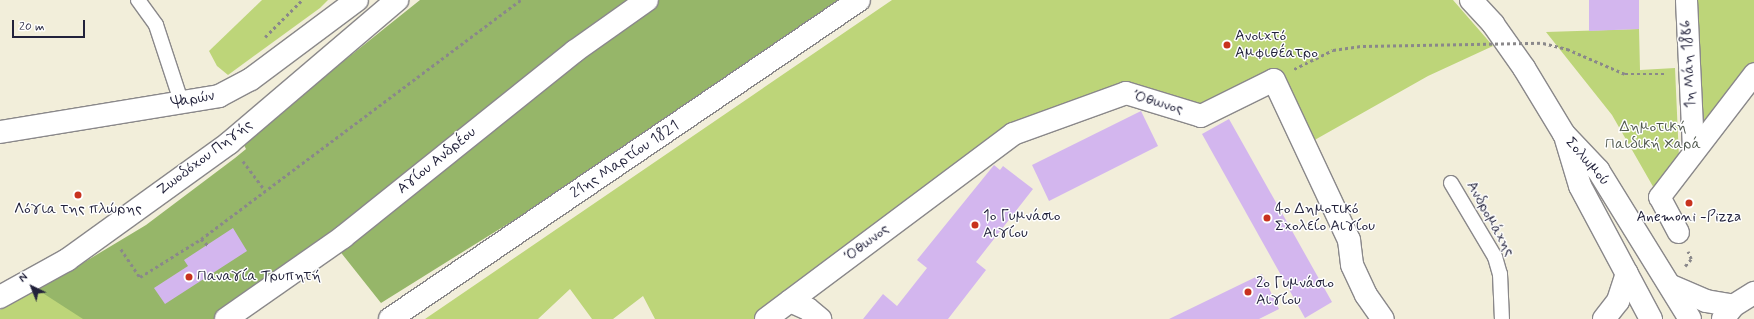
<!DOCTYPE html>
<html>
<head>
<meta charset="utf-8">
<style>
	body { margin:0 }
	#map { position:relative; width:1754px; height:319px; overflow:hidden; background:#f2eeda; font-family:Mynerve,sans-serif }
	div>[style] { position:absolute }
	.green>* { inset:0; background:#bdd579 }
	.forest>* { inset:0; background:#96b669 }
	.building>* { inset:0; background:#d3b6ee }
	.path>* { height:2.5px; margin-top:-1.25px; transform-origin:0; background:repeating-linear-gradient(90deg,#8a888a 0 3px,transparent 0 6px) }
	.roads { filter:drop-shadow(1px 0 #8a888a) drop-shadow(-1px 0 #8a888a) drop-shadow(0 1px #8a888a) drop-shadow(0 -1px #8a888a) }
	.service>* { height:14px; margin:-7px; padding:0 7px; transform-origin:7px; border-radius:7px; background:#fff }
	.pedestrian>* { height:21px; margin:-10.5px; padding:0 10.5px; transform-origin:10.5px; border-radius:10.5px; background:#fff }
	.minor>* { height:22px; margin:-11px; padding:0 11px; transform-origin:11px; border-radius:11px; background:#fff }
	.tertiary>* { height:22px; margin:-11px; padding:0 11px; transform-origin:11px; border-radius:11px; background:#fff }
	.secondary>* { height:22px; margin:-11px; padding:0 11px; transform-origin:11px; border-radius:11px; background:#fff }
	.primary>* { height:22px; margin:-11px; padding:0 11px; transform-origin:11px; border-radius:11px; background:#fff }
	.path-bridge>* { height:2.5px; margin-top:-1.25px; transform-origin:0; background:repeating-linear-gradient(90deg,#8a888a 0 3px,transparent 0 6px) }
	.dots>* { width:11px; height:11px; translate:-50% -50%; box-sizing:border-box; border:2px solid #fff; border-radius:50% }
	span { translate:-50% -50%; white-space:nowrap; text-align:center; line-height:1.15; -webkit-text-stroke:3px #fff; paint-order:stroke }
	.poi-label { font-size:15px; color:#22223b }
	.left { translate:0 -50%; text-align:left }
	.street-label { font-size:15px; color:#22223b }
	.park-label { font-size:15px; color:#50584e }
	.north { position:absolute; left:12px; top:267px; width:40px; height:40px; -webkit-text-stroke:3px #fff; paint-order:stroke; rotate:317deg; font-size:11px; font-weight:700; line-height:16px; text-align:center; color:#22223b }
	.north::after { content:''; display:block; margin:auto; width:14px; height:18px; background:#22223b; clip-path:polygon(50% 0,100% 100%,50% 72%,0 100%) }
	.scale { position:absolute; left:12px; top:20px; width:73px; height:18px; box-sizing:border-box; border:2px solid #22223b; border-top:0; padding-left:5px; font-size:12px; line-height:14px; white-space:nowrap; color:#22223b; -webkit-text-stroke:3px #fff; paint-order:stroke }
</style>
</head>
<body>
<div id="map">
	<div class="green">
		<div style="clip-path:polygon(262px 0,328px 0,320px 8px,228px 75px,217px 66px,209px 51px)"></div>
		<div style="clip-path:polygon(892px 0,1453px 0,1493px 46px,1428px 76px,1304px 146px,1274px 80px,1201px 116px,1126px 93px,1013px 134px,766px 319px,655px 319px,643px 296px,613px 319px,592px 319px,570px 289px,538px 319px,425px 319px)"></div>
		<div style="clip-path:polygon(1696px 0,1754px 0,1754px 62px,1707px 122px,1702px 120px)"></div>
		<div style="clip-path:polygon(1639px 29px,1640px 70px,1675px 68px,1679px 158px,1655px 190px,1612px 115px,1546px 32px)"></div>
		<div style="clip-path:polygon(55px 280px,106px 294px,123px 319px,0 319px,0 310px)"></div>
	</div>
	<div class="forest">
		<div style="clip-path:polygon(420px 0,866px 0,381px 303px,327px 235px,214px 319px,83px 319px,38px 290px,146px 225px,235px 158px,246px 149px,244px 145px,250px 136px)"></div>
	</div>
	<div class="building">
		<div style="clip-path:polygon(1589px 0,1639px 0,1639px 29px,1589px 31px)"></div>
		<div style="clip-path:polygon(1141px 111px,1158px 146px,1049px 201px,1032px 165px)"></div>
		<div style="clip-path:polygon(1229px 119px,1332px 302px,1305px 318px,1202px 134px)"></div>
		<div style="clip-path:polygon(994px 165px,1000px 170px,1003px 166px,1033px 189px,976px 262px,986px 270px,948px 319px,863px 319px,883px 294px,897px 306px,927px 268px,917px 260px)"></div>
		<div style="clip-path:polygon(233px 228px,247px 251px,165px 304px,154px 288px,188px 266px,184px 260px)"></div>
		<div style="clip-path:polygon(1262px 274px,1279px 309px,1259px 319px,1169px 319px)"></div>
	</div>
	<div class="path">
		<div style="left:265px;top:37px;width:52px;rotate:-45deg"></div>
		<div style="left:1294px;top:69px;width:43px;rotate:-26deg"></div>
		<div style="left:1333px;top:50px;width:30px;rotate:-8deg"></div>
		<div style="left:1625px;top:74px;width:41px"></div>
		<div style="left:243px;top:161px;width:35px;rotate:53deg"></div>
		<div style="left:201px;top:239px;width:9px;rotate:41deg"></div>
		<div style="left:121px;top:249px;width:34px;rotate:56deg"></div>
		<div style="left:140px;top:277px;width:72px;rotate:-31.9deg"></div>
		<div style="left:201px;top:239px;width:399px;rotate:-36.8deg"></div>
		<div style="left:1685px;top:266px;width:9px;rotate:-49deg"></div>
		<div style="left:1691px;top:259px;width:8px;rotate:-113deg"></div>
	</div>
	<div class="roads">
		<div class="service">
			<div style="left:138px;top:0;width:31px;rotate:54deg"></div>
			<div style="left:156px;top:25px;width:80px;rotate:71.8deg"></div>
			<div style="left:1451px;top:183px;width:86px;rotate:59.3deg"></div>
			<div style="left:1495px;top:257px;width:18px;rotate:74deg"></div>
			<div style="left:1500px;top:274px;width:45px;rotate:87.5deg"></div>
		</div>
		<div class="pedestrian">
			<div style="left:1686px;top:0;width:151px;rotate:87.3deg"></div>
			<div style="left:1678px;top:232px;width:40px;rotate:-118deg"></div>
			<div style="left:1659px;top:197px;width:156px;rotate:-52.5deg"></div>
		</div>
		<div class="minor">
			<div style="left:0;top:132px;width:222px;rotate:-9.3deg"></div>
			<div style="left:219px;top:96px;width:36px;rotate:-28deg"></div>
			<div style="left:251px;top:79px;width:132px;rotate:-36.7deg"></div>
			<div style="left:790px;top:301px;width:20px;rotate:24deg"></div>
			<div style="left:808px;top:309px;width:16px;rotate:40deg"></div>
			<div style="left:226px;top:319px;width:143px;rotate:-35deg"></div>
			<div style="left:343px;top:237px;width:297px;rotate:-38.7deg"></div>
			<div style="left:575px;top:51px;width:88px;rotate:-35.3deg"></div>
			<div style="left:766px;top:319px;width:309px;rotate:-36.8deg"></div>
			<div style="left:1013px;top:134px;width:120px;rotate:-19.9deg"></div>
			<div style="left:1126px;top:93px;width:78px;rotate:17deg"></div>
			<div style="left:1201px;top:116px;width:81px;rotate:-26.3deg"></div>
			<div style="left:1274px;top:80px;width:177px;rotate:64.9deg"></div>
			<div style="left:1349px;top:240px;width:25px;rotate:83deg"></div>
			<div style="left:1352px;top:265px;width:33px;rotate:65deg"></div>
			<div style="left:1366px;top:295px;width:29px;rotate:55deg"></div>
		</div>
		<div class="tertiary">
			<div style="left:1604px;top:319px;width:23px;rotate:-52deg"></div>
			<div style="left:1618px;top:301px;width:29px;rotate:-72deg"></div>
			<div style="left:1723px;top:319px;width:16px;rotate:-52deg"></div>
			<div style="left:1733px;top:306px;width:25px;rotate:-32deg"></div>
		</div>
		<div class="secondary">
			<div style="left:0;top:297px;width:77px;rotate:-28.9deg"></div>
			<div style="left:67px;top:260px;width:200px;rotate:-35.8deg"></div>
			<div style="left:229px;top:143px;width:221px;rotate:-40.4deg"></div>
		</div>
		<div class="primary">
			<div style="left:1471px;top:0;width:33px;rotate:47deg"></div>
			<div style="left:1493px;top:24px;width:54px;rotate:54.8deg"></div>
			<div style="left:1524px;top:68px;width:77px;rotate:58.8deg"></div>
			<div style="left:1564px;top:134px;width:50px;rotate:46.6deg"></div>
			<div style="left:1598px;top:170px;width:175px;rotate:58.3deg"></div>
			<div style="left:1566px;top:139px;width:49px;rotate:73.4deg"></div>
			<div style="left:1580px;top:186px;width:151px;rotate:61.9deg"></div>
			<div style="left:1671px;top:286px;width:38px;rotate:23deg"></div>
			<div style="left:1706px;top:301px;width:27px;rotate:10deg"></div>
			<div style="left:390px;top:319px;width:567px;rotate:-34.22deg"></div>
		</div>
	</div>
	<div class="path-bridge">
		<div style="left:1363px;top:46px;width:180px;rotate:-1deg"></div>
		<div style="left:1543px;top:43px;width:25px;rotate:14deg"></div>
		<div style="left:1567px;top:49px;width:63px;rotate:23.3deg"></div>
	</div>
	<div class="dots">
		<div style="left:1227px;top:45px;background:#c8321e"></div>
		<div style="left:78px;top:195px;background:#c8321e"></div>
		<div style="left:1689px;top:203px;background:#c8321e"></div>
		<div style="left:1267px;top:218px;background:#c8321e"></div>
		<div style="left:975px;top:225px;background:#c8321e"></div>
		<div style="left:189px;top:277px;background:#c8321e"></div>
		<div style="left:1248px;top:292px;background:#c8321e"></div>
	</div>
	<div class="poi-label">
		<span class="left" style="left:1235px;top:45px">Aνοιχτό<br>Aμφιθέατρο</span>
		<span class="left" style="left:1275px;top:218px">4ο Δημοτικό<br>Σχολείο Αιγίου</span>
		<span style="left:78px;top:210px">Λόγια της πλώρης</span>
		<span class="left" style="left:983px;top:225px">1ο Γυμνάσιο<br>Αιγίου</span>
		<span style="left:1689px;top:218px">Anemoni -Pizza</span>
		<span class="left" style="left:197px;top:277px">Παναγία Τρυπητή</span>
		<span class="left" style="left:1256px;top:292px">2ο Γυμνάσιο<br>Αιγίου</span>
	</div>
	<div class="street-label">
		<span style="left:1689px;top:64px;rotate:-93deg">1η Μάη 1886</span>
		<span style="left:193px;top:100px;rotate:-10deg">Ψαρών</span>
		<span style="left:1158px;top:103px;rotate:17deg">Όθωνος</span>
		<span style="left:205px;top:158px;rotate:-37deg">Ζωοδόχου Πηγής</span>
		<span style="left:625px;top:160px;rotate:-34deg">21ης Μαρτίου 1821</span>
		<span style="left:437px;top:161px;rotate:-39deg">Αγίου Ανδρέου</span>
		<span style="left:1587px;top:162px;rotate:49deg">Σολωμού</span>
		<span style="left:1490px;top:219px;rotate:61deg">Ανδρομάχης</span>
		<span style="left:867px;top:243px;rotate:-37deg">Όθωνος</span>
	</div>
	<div class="park-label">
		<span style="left:1653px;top:136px">Δημοτική<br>Παιδική Χαρά</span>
	</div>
	<div class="north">N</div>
	<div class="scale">20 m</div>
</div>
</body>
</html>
